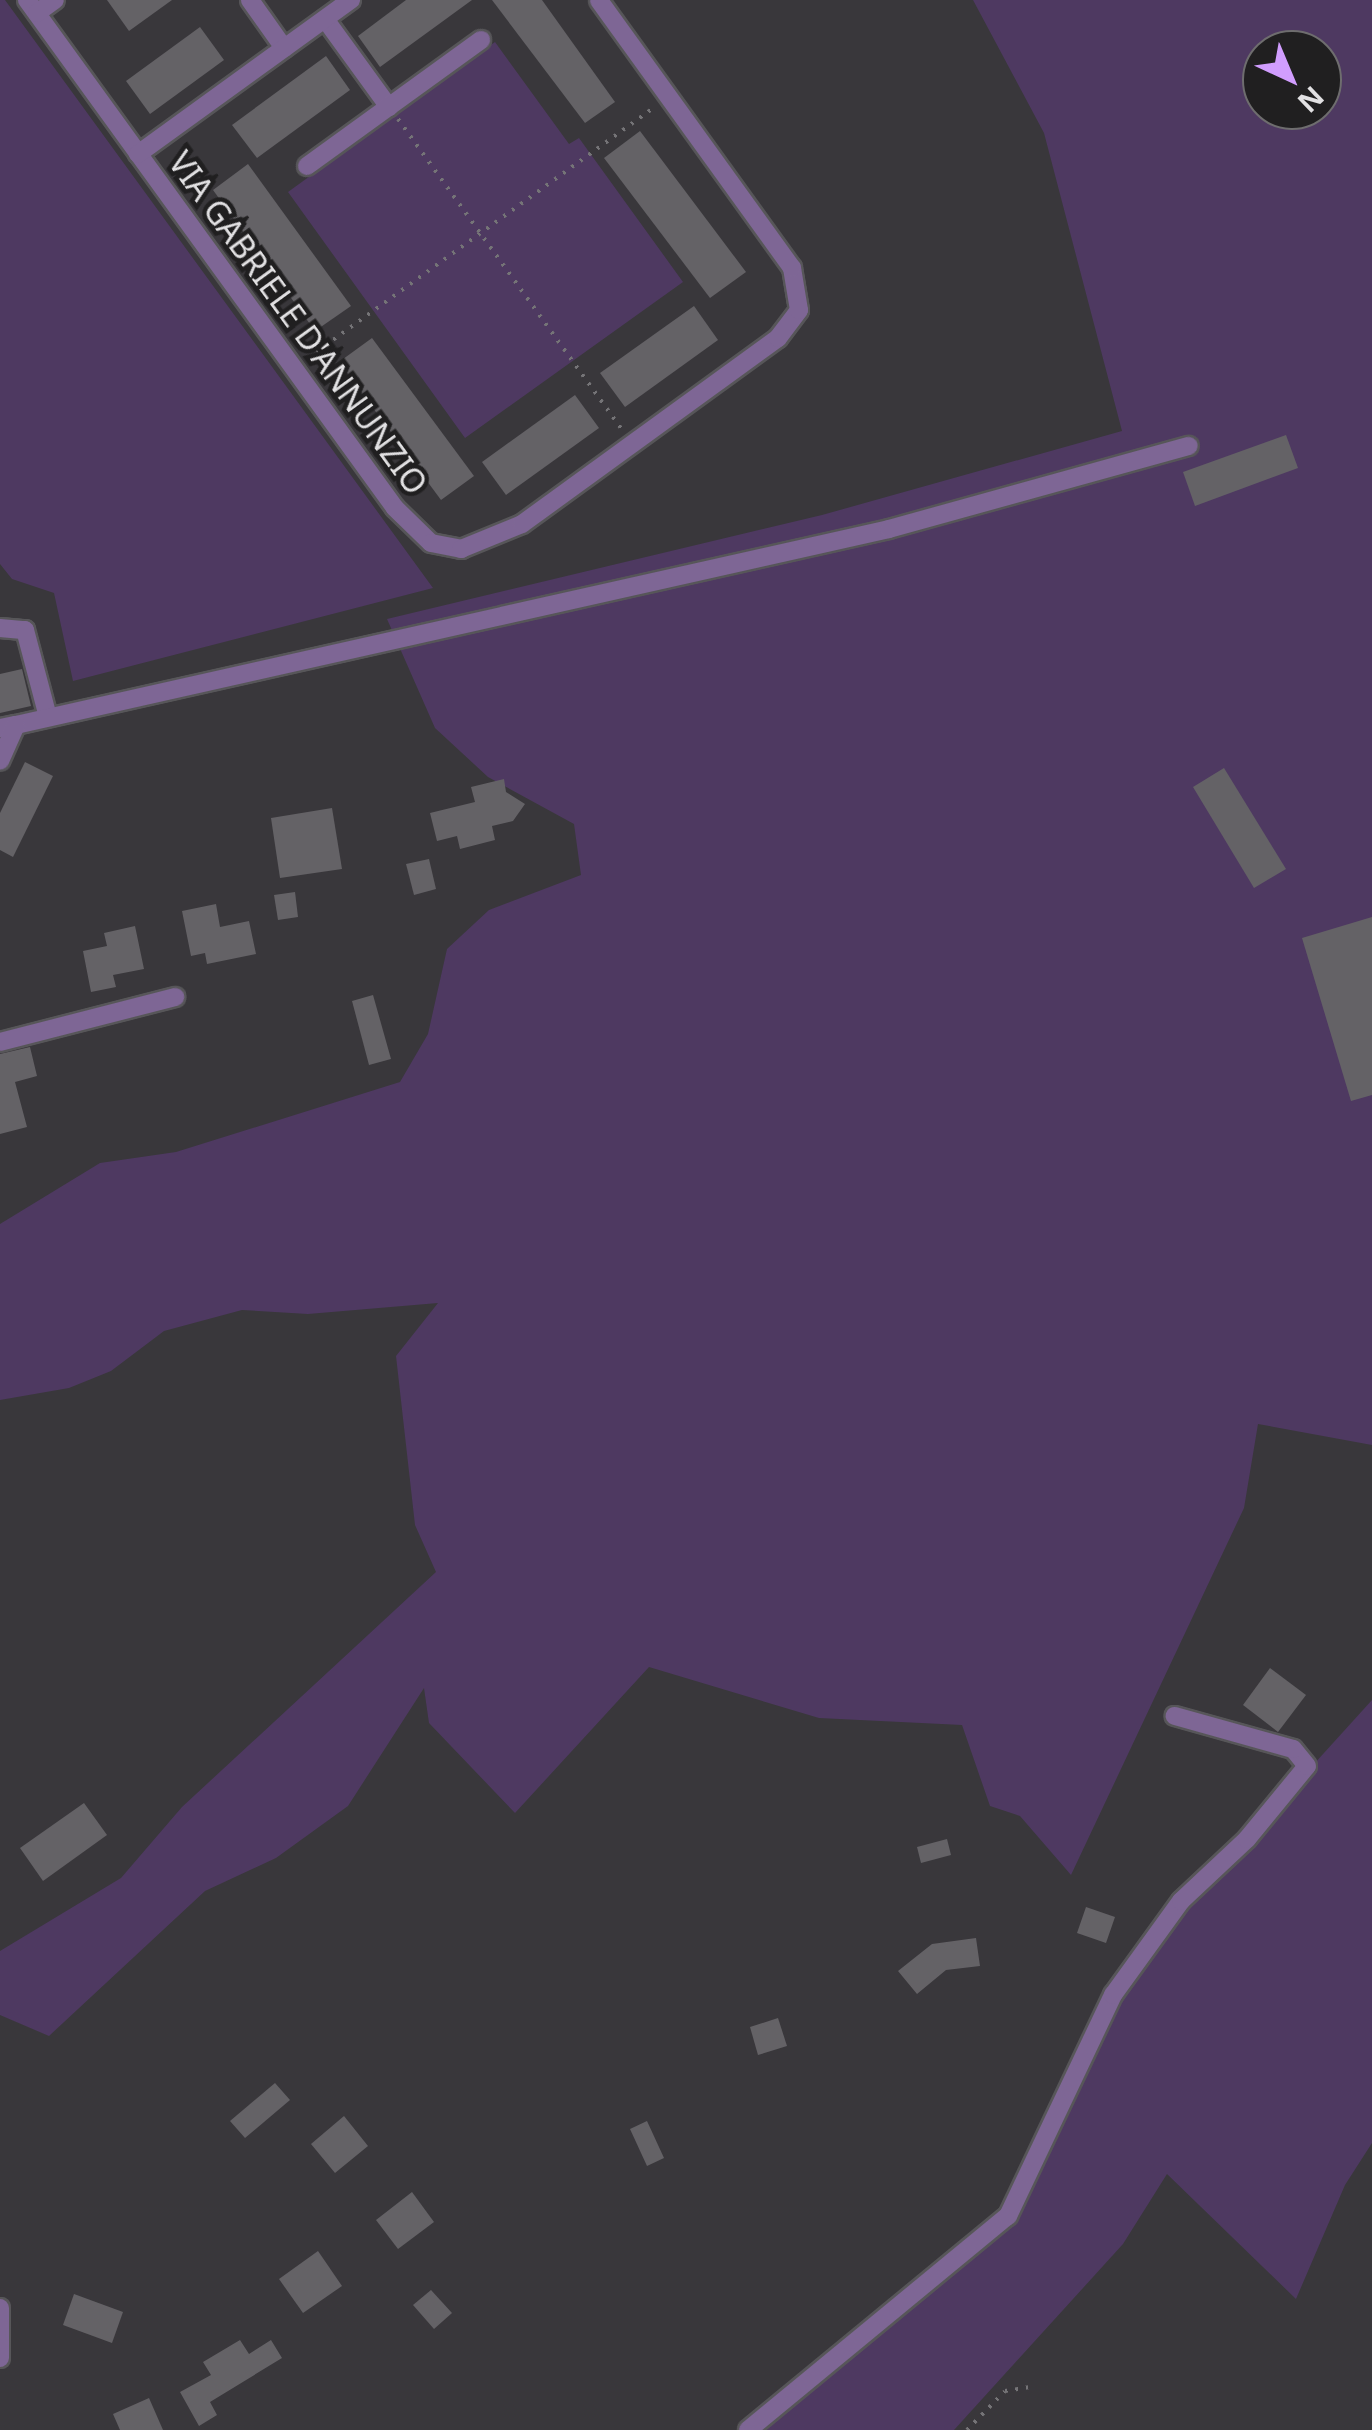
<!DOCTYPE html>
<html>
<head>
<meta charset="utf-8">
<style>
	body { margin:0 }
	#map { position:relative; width:1372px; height:2430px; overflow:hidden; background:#39373b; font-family:"Noto Sans",sans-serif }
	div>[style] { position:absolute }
	.green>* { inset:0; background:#4e3961 }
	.building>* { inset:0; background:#646266 }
	.path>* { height:4px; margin-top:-2px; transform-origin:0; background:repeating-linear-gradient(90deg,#757477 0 2.5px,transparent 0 10.5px) }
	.roads { filter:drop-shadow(2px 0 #575659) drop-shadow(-2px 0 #575659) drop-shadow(0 2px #575659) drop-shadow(0 -2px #575659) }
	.minor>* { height:18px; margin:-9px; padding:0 9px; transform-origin:9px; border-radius:9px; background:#7e6695 }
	span { translate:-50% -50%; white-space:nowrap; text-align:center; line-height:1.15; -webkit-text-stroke:9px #201f20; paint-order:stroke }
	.street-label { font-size:32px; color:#e2e1e3 }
	.north { position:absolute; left:1242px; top:30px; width:100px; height:100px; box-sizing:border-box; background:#201f20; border:2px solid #6e6d6e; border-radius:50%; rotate:136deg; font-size:28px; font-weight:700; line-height:40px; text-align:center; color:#e2e1e3 }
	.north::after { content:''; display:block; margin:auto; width:35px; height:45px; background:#d19dfe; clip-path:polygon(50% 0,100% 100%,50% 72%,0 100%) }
</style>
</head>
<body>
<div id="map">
	<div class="green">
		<div style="clip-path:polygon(0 0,5px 0,433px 588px,73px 681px,54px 593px,12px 579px,0 564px)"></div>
		<div style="clip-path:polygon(evenodd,973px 0,1372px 0,1372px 1445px,1258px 1424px,1244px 1508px,1071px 1875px,1020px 1816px,990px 1806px,962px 1725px,819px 1718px,649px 1667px,515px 1813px,429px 1723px,424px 1688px,348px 1806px,276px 1858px,205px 1891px,49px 2036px,0 2015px,0 1951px,121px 1878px,182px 1807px,436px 1572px,415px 1525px,396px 1356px,438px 1303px,308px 1314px,242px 1310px,164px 1331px,111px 1371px,69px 1388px,0 1400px,0 1224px,100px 1163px,176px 1152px,400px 1082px,428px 1034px,447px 949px,489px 910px,581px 875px,574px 824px,488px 777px,435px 728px,387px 619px,822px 515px,1122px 431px,1044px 133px,973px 0,1262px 50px,1322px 50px,1322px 110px,1262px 110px,1262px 50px)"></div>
		<div style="clip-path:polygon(495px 42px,569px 144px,579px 138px,683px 282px,465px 438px,288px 192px)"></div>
		<div style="clip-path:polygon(1372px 1700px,1372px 2143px,1345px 2185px,1296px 2299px,1167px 2174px,1123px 2244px,954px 2430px,748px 2430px,1008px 2215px,1140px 1956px)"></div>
	</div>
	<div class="building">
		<div style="clip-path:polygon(107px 0,172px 0,129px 31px)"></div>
		<div style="clip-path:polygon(406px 0,472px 0,380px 67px,358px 36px)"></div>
		<div style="clip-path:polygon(492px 0,542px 0,615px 102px,585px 123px)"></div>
		<div style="clip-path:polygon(200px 27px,224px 60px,150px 114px,126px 81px)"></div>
		<div style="clip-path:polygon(326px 56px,350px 90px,257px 158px,232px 125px)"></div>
		<div style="clip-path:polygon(640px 131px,746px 272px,710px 298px,604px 158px)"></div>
		<div style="clip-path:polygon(248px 164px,351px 306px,315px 331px,213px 190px)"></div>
		<div style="clip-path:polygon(694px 306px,718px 340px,625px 407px,600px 373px)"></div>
		<div style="clip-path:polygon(372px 338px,474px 476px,441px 500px,339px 362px)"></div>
		<div style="clip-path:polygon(575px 395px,599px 428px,506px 495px,482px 462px)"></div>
		<div style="clip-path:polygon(1286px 435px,1298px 468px,1195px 506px,1183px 472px)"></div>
		<div style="clip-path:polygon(22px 669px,31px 706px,0 713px,0 674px)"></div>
		<div style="clip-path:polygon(25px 762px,53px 776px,13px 857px,0 850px,0 813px)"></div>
		<div style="clip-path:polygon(1224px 768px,1286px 869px,1254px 888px,1193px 787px)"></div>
		<div style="clip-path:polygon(504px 779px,506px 792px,525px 804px,513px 821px,492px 826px,495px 840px,460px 849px,457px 836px,437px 841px,430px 813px,475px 802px,471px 787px)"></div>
		<div style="clip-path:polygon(332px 808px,342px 869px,280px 878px,271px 818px)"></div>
		<div style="clip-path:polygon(429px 859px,436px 889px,414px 895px,406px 864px)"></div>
		<div style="clip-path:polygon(295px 892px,298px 917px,278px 920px,274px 895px)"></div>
		<div style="clip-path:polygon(216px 904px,220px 927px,249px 921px,256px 954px,207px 964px,205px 953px,191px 956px,182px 911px)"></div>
		<div style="clip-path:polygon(1372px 917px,1372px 1095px,1351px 1101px,1302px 938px)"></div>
		<div style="clip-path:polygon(135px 926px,144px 969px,113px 975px,116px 987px,91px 992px,83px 951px,107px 946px,104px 933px)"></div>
		<div style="clip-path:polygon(373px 995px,391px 1059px,369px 1065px,352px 1001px)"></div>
		<div style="clip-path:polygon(30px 1047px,37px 1076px,15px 1082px,27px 1127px,0 1134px,0 1054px)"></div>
		<div style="clip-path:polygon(1270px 1668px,1306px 1695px,1278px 1732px,1243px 1705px)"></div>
		<div style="clip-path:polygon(84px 1803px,107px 1835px,43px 1881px,20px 1848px)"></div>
		<div style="clip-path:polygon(947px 1839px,951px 1855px,921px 1863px,917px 1847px)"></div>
		<div style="clip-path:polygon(1086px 1907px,1115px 1917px,1106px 1943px,1077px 1933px)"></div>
		<div style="clip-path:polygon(976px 1938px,980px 1966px,946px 1970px,917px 1994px,898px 1971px,932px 1944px)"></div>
		<div style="clip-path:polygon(778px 2018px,787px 2046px,758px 2055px,750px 2027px)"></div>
		<div style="clip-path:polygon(275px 2083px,290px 2100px,245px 2138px,230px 2121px)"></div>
		<div style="clip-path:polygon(344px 2116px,368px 2146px,335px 2173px,311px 2144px)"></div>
		<div style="clip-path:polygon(647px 2121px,664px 2158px,647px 2166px,630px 2129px)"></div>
		<div style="clip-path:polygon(412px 2192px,434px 2222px,398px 2249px,376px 2220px)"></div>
		<div style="clip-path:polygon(318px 2251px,342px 2286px,303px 2313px,279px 2279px)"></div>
		<div style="clip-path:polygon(431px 2290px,452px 2313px,434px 2329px,413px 2305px)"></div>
		<div style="clip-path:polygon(74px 2294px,123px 2312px,112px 2343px,63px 2325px)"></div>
		<div style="clip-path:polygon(240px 2340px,249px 2354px,271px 2340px,282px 2358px,210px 2402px,217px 2415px,199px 2426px,180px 2392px,211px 2375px,203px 2362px)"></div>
		<div style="clip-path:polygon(149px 2398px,163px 2430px,120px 2430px,113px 2414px)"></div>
	</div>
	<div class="path">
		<div style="left:398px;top:119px;width:386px;rotate:54.2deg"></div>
		<div style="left:308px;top:358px;width:426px;rotate:-35.9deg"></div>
		<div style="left:967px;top:2430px;width:54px;rotate:-45.7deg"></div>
		<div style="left:1005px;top:2391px;width:30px;rotate:-9deg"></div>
	</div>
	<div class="roads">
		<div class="minor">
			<div style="left:27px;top:0;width:627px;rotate:54.08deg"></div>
			<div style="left:395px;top:508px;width:50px;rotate:44.2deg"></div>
			<div style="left:431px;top:543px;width:31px;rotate:11deg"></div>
			<div style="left:461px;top:549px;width:66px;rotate:-22.3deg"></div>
			<div style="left:522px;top:524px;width:316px;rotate:-36deg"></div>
			<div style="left:778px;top:338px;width:35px;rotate:-53deg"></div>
			<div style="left:799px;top:310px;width:43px;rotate:-99.5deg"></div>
			<div style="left:792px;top:268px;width:330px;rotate:-125.8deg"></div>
			<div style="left:250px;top:0;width:59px;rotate:54.7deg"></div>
			<div style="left:37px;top:13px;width:22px;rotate:-36deg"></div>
			<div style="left:325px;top:19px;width:109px;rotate:54deg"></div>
			<div style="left:138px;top:154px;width:263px;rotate:-35.9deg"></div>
			<div style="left:307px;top:166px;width:215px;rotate:-35.9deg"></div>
			<div style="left:0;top:628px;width:25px;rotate:5deg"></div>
			<div style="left:25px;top:630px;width:90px;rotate:75.2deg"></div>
			<div style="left:16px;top:725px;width:895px;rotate:-12.65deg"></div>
			<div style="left:889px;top:529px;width:311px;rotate:-15.5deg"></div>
			<div style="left:0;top:728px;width:16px;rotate:-11deg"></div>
			<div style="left:16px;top:725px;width:39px;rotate:114deg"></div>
			<div style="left:0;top:1042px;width:181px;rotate:-14.4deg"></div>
			<div style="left:0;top:2308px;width:50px;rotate:90deg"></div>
			<div style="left:748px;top:2430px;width:337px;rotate:-39.5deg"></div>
			<div style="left:1008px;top:2216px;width:245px;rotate:-64.6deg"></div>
			<div style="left:1113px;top:1995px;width:116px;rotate:-54.1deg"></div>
			<div style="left:1181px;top:1901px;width:91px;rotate:-43.2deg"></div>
			<div style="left:1247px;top:1839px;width:94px;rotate:-50.6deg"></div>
			<div style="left:1307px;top:1766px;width:22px;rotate:-129deg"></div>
			<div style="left:1293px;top:1749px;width:123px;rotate:-164.4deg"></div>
		</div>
	</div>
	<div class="street-label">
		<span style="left:298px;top:323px;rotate:54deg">VIA GABRIELE D'ANNUNZIO</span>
	</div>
	<div class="north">N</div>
</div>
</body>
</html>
